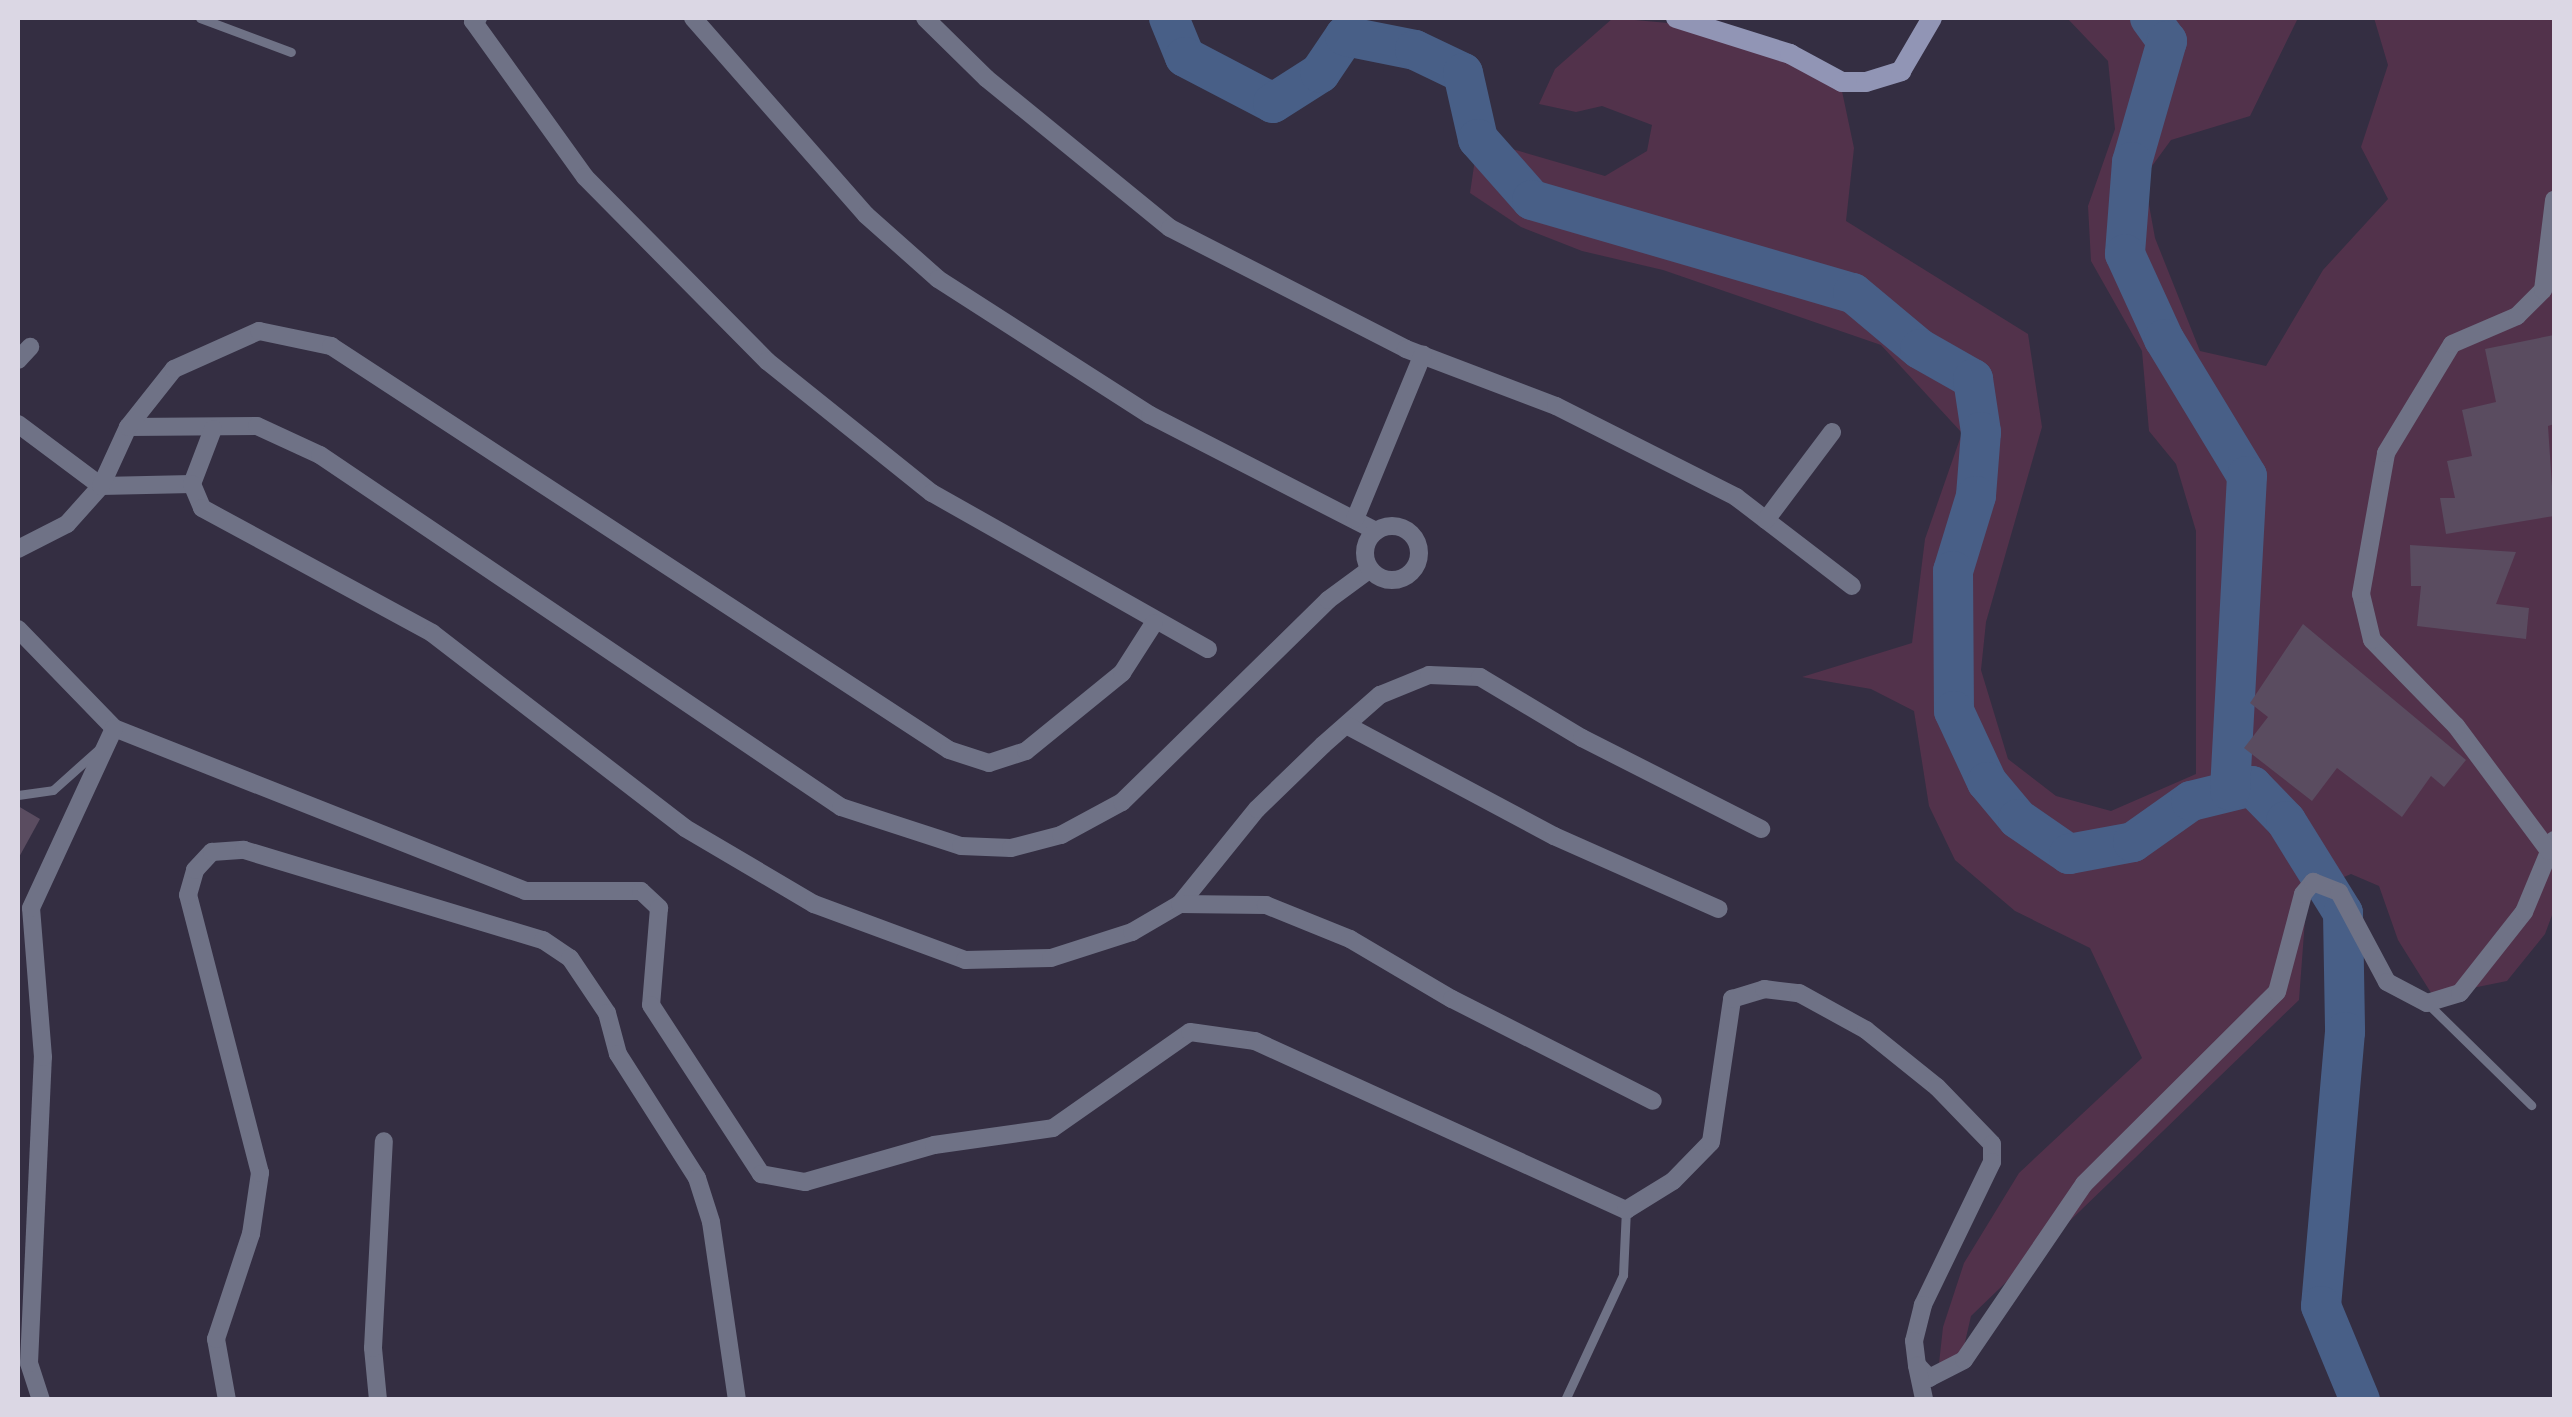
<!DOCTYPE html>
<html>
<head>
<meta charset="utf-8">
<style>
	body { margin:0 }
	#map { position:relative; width:2572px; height:1417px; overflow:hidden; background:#342e42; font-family:"Libre Baskerville",serif }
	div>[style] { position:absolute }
	.green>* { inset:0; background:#52324b }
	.river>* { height:40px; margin:-20px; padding:0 20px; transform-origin:20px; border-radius:20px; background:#485f87 }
	.building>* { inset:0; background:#5a4c60 }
	.lane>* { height:9px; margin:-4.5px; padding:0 4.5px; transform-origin:4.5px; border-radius:4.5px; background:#6f7286 }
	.street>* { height:18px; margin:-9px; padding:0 9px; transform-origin:9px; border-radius:9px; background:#6f7286 }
	.street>.ring { margin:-9px; padding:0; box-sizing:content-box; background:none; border:18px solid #6f7286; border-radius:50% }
	.secondary>* { height:20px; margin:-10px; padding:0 10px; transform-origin:10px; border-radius:10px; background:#9195b5 }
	span { translate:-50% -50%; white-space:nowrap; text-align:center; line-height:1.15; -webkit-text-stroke:10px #2a2437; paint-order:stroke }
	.frame { position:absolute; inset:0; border:20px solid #dbd7e4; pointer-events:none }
</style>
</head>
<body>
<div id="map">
	<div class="green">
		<div style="clip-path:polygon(1613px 18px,1723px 28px,1839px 77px,1854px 148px,1846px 221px,2028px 334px,2042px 427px,1986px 622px,1981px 670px,2008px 759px,2056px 796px,2111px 811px,2196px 774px,2196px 531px,2176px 464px,2149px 431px,2142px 351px,2091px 261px,2088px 206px,2115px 129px,2108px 61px,2067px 18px,2298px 18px,2250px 116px,2171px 140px,2144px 177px,2155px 238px,2200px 351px,2266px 366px,2323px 270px,2388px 199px,2361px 147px,2388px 65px,2374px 18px,2554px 18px,2554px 910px,2545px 934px,2507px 981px,2433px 996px,2398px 940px,2379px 886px,2351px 874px,2307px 893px,2299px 1000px,1971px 1316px,1960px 1364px,1937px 1382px,1943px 1327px,1964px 1263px,2019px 1173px,2142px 1058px,2090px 948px,2015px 911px,1955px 860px,1929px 806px,1914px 711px,1871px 689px,1802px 677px,1912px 643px,1925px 539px,1962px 433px,1881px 345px,1663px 270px,1582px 251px,1521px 227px,1470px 193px,1478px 139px,1605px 176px,1647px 151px,1652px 125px,1602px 106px,1576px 112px,1539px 104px,1555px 69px)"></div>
	</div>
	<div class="river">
		<div style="left:1169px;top:18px;width:42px;rotate:67.7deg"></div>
		<div style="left:1185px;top:57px;width:99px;rotate:27.6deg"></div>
		<div style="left:1273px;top:103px;width:56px;rotate:-32.6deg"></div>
		<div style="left:1320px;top:73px;width:45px;rotate:-56deg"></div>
		<div style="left:1345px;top:36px;width:71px;rotate:11.3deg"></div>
		<div style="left:1415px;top:50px;width:53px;rotate:25.6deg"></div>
		<div style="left:1463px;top:73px;width:68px;rotate:77.2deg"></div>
		<div style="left:1478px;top:139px;width:81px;rotate:48.5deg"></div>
		<div style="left:1532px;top:200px;width:334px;rotate:16.2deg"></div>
		<div style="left:1853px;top:293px;width:87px;rotate:39.9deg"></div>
		<div style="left:1920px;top:349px;width:61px;rotate:29.5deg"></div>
		<div style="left:1973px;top:379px;width:54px;rotate:81.4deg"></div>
		<div style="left:1981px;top:432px;width:64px;rotate:94.5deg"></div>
		<div style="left:1976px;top:496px;width:78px;rotate:107deg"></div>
		<div style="left:1953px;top:571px;width:140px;rotate:89.6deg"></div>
		<div style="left:1954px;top:711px;width:78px;rotate:65.1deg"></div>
		<div style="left:1987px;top:782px;width:48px;rotate:50deg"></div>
		<div style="left:2018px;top:819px;width:62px;rotate:34.5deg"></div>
		<div style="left:2069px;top:854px;width:65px;rotate:-10.6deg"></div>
		<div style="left:2133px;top:842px;width:71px;rotate:-35.3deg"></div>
		<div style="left:2191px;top:801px;width:63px;rotate:-13.8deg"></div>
		<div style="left:2252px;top:786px;width:49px;rotate:45.8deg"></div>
		<div style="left:2286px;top:821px;width:108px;rotate:58.2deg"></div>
		<div style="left:2343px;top:913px;width:119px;rotate:89deg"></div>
		<div style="left:2345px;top:1032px;width:275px;rotate:95deg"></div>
		<div style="left:2321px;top:1306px;width:102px;rotate:67.5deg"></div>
		<div style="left:2150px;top:18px;width:29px;rotate:54deg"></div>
		<div style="left:2167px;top:41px;width:126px;rotate:106.1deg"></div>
		<div style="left:2132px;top:162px;width:92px;rotate:94.4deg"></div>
		<div style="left:2125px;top:254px;width:94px;rotate:65.4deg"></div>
		<div style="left:2164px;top:339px;width:160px;rotate:58.8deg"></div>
		<div style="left:2247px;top:476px;width:315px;rotate:93.1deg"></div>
	</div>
	<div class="building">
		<div style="clip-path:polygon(2554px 335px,2554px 424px,2548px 426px,2554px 516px,2446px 534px,2440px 498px,2455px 498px,2447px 461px,2472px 456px,2462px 410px,2496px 402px,2485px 349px)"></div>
		<div style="clip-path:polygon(2410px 545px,2516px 552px,2496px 604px,2529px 608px,2526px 639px,2417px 626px,2421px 586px,2411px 586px)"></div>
		<div style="clip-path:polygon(2303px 624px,2466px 760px,2444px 787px,2431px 776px,2402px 817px,2337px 768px,2312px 801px,2244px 748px,2268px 717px,2250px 703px)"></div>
		<div style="clip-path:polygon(18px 806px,40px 819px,18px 859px)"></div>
	</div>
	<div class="lane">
		<div style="left:200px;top:18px;width:97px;rotate:20.5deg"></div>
		<div style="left:18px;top:795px;width:35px;rotate:-8deg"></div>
		<div style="left:53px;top:790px;width:63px;rotate:-41.8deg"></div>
		<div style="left:2427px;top:1003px;width:146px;rotate:44.4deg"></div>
		<div style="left:1565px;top:1400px;width:138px;rotate:-65.1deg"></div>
		<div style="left:1623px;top:1275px;width:65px;rotate:-87.4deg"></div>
	</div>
	<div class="street">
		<div style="left:478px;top:18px;width:6px;rotate:149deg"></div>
		<div style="left:473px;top:21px;width:192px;rotate:54.3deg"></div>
		<div style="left:585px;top:177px;width:259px;rotate:45.3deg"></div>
		<div style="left:767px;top:361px;width:211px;rotate:38.7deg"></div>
		<div style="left:932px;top:493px;width:317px;rotate:29.5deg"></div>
		<div style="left:693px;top:18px;width:262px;rotate:48.7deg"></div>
		<div style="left:866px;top:215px;width:96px;rotate:41.6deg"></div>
		<div style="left:938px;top:279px;width:252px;rotate:32.7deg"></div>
		<div style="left:1150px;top:415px;width:254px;rotate:27.2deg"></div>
		<div style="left:925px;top:18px;width:86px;rotate:44.5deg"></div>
		<div style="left:986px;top:78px;width:237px;rotate:39.2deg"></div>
		<div style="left:1170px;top:228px;width:265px;rotate:27.1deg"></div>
		<div style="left:1406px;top:349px;width:160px;rotate:20.8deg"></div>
		<div style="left:1556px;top:406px;width:202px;rotate:26.8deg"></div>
		<div style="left:1736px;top:497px;width:146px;rotate:37.5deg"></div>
		<div style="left:18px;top:360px;width:18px;rotate:-47deg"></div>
		<div style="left:18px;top:424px;width:104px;rotate:36.8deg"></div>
		<div style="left:101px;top:486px;width:91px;rotate:-1.3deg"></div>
		<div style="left:128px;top:427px;width:129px;rotate:-0.4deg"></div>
		<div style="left:257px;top:426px;width:69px;rotate:24.7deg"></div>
		<div style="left:320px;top:455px;width:629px;rotate:34.04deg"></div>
		<div style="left:841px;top:807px;width:126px;rotate:18deg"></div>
		<div style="left:961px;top:846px;width:50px;rotate:2.3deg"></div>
		<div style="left:1011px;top:848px;width:52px;rotate:-14.6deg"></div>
		<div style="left:1061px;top:835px;width:69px;rotate:-28.4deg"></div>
		<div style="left:1122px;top:802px;width:289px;rotate:-44.4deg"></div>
		<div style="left:1328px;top:600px;width:52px;rotate:-36.4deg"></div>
		<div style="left:213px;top:429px;width:59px;rotate:110.9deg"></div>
		<div style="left:192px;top:484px;width:26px;rotate:67deg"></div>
		<div style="left:202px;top:508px;width:262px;rotate:28.5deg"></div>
		<div style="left:432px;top:633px;width:319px;rotate:37.6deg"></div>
		<div style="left:685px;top:828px;width:150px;rotate:30.5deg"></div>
		<div style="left:814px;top:904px;width:161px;rotate:20.3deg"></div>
		<div style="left:965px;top:960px;width:86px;rotate:-1.3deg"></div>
		<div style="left:1051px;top:958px;width:85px;rotate:-17.8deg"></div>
		<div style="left:1132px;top:932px;width:56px;rotate:-30.3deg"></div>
		<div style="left:1180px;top:904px;width:122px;rotate:-51deg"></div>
		<div style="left:1257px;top:809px;width:92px;rotate:-44.1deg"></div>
		<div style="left:1323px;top:745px;width:76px;rotate:-41.3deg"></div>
		<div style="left:1380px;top:695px;width:53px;rotate:-22.2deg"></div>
		<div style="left:1429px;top:675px;width:51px;rotate:2.2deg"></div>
		<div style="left:1480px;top:677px;width:119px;rotate:30.9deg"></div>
		<div style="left:1582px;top:738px;width:201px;rotate:26.9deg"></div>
		<div style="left:1355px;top:519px;width:178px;rotate:-67.6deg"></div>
		<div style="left:1766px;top:520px;width:110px;rotate:-53.1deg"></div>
		<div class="ring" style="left:1365px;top:526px;width:36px;height:36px"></div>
		<div style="left:18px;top:549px;width:55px;rotate:-27deg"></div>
		<div style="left:67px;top:524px;width:51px;rotate:-48.2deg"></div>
		<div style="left:101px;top:486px;width:65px;rotate:-65.4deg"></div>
		<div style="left:128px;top:427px;width:74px;rotate:-51.6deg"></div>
		<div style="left:174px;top:369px;width:93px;rotate:-24.1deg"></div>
		<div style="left:259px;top:331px;width:74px;rotate:11.8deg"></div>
		<div style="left:331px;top:346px;width:738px;rotate:33.17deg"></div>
		<div style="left:949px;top:750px;width:42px;rotate:18deg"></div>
		<div style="left:989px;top:763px;width:39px;rotate:-18deg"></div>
		<div style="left:1026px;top:751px;width:124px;rotate:-39.1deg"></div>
		<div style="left:1122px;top:673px;width:59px;rotate:-57.4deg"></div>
		<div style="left:18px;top:629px;width:138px;rotate:45.9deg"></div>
		<div style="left:114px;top:728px;width:442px;rotate:21.6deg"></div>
		<div style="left:525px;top:891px;width:116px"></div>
		<div style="left:641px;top:891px;width:25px;rotate:43deg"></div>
		<div style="left:659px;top:908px;width:97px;rotate:94.7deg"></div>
		<div style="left:651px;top:1005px;width:202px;rotate:56.9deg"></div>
		<div style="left:761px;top:1174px;width:45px;rotate:10.3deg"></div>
		<div style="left:805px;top:1182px;width:134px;rotate:-16deg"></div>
		<div style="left:934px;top:1145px;width:120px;rotate:-8.1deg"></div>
		<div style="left:1053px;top:1128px;width:167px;rotate:-35deg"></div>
		<div style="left:1190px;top:1032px;width:66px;rotate:7.9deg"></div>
		<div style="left:1255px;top:1041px;width:408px;rotate:24.5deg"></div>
		<div style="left:1626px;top:1210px;width:55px;rotate:-31.7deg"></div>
		<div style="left:1673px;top:1181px;width:54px;rotate:-45.7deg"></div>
		<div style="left:1711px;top:1142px;width:145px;rotate:-81.6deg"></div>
		<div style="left:1732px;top:999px;width:34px;rotate:-17deg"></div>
		<div style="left:1764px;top:989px;width:35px;rotate:7deg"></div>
		<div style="left:1799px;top:993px;width:77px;rotate:28.9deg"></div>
		<div style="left:1866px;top:1030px;width:91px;rotate:38.8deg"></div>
		<div style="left:1937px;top:1087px;width:79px;rotate:46deg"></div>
		<div style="left:1992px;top:1144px;width:18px;rotate:90deg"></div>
		<div style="left:1992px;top:1162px;width:159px;rotate:115.8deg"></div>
		<div style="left:1923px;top:1305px;width:37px;rotate:104deg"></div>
		<div style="left:1914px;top:1341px;width:24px;rotate:83deg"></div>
		<div style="left:1917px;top:1365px;width:18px;rotate:47deg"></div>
		<div style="left:1929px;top:1378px;width:39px;rotate:-27deg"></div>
		<div style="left:1964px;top:1360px;width:213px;rotate:-55.7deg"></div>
		<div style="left:2084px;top:1184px;width:272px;rotate:-44.9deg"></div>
		<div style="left:2277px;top:992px;width:101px;rotate:-75.1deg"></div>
		<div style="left:2303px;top:894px;width:16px;rotate:-50deg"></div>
		<div style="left:2313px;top:882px;width:28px;rotate:21deg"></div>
		<div style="left:2339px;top:892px;width:102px;rotate:61.9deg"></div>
		<div style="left:2387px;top:982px;width:45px;rotate:27.7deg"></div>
		<div style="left:2427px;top:1003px;width:34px;rotate:-17deg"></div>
		<div style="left:2460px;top:993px;width:103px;rotate:-51.7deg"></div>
		<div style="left:2524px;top:912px;width:78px;rotate:-67.4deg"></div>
		<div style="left:1348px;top:726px;width:234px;rotate:28.1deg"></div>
		<div style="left:1554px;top:836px;width:180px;rotate:23.9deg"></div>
		<div style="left:2549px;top:851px;width:156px;rotate:-126.6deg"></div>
		<div style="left:2456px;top:726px;width:120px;rotate:-134.3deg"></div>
		<div style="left:2372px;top:640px;width:47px;rotate:-103.4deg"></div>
		<div style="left:2361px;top:594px;width:143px;rotate:-79.9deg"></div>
		<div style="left:2386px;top:453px;width:127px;rotate:-58.8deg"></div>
		<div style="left:2452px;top:344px;width:71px;rotate:-23.3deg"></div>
		<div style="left:2517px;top:316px;width:37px;rotate:-45deg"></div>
		<div style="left:2543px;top:290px;width:91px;rotate:-83deg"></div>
		<div style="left:1180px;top:904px;width:86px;rotate:0.7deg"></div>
		<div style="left:1266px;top:905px;width:91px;rotate:22deg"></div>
		<div style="left:1350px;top:939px;width:118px;rotate:30.5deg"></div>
		<div style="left:1452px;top:999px;width:225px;rotate:26.9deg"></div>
		<div style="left:1917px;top:1366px;width:35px;rotate:78deg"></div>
		<div style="left:41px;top:1400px;width:39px;rotate:-108deg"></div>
		<div style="left:29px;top:1363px;width:306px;rotate:-87.4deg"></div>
		<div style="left:43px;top:1057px;width:149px;rotate:-94.6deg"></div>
		<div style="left:31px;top:908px;width:198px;rotate:-65.2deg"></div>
		<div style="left:227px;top:1400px;width:62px;rotate:-100.2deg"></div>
		<div style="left:216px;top:1339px;width:111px;rotate:-71.6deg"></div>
		<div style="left:251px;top:1234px;width:62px;rotate:-81.6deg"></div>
		<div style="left:260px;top:1173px;width:287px;rotate:-104.5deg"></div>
		<div style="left:188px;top:895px;width:26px;rotate:-74deg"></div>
		<div style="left:195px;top:870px;width:25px;rotate:-47deg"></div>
		<div style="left:212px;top:852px;width:32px;rotate:-4deg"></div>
		<div style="left:244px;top:850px;width:312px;rotate:16.8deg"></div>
		<div style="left:543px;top:940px;width:32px;rotate:34deg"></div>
		<div style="left:570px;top:958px;width:66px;rotate:56.1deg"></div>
		<div style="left:607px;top:1013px;width:42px;rotate:75deg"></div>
		<div style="left:618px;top:1054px;width:147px;rotate:57.5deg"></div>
		<div style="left:697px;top:1178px;width:46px;rotate:72.3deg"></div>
		<div style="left:711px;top:1222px;width:180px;rotate:81.7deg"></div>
		<div style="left:378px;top:1400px;width:52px;rotate:-95.5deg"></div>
		<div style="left:373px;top:1348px;width:207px;rotate:-87deg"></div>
	</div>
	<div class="secondary">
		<div style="left:1676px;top:18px;width:120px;rotate:17.5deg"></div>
		<div style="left:1790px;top:54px;width:59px;rotate:28.3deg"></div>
		<div style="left:1842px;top:82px;width:24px"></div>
		<div style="left:1866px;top:82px;width:37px;rotate:-17deg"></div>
		<div style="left:1901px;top:71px;width:61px;rotate:-59.7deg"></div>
	</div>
	<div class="frame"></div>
</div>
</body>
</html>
